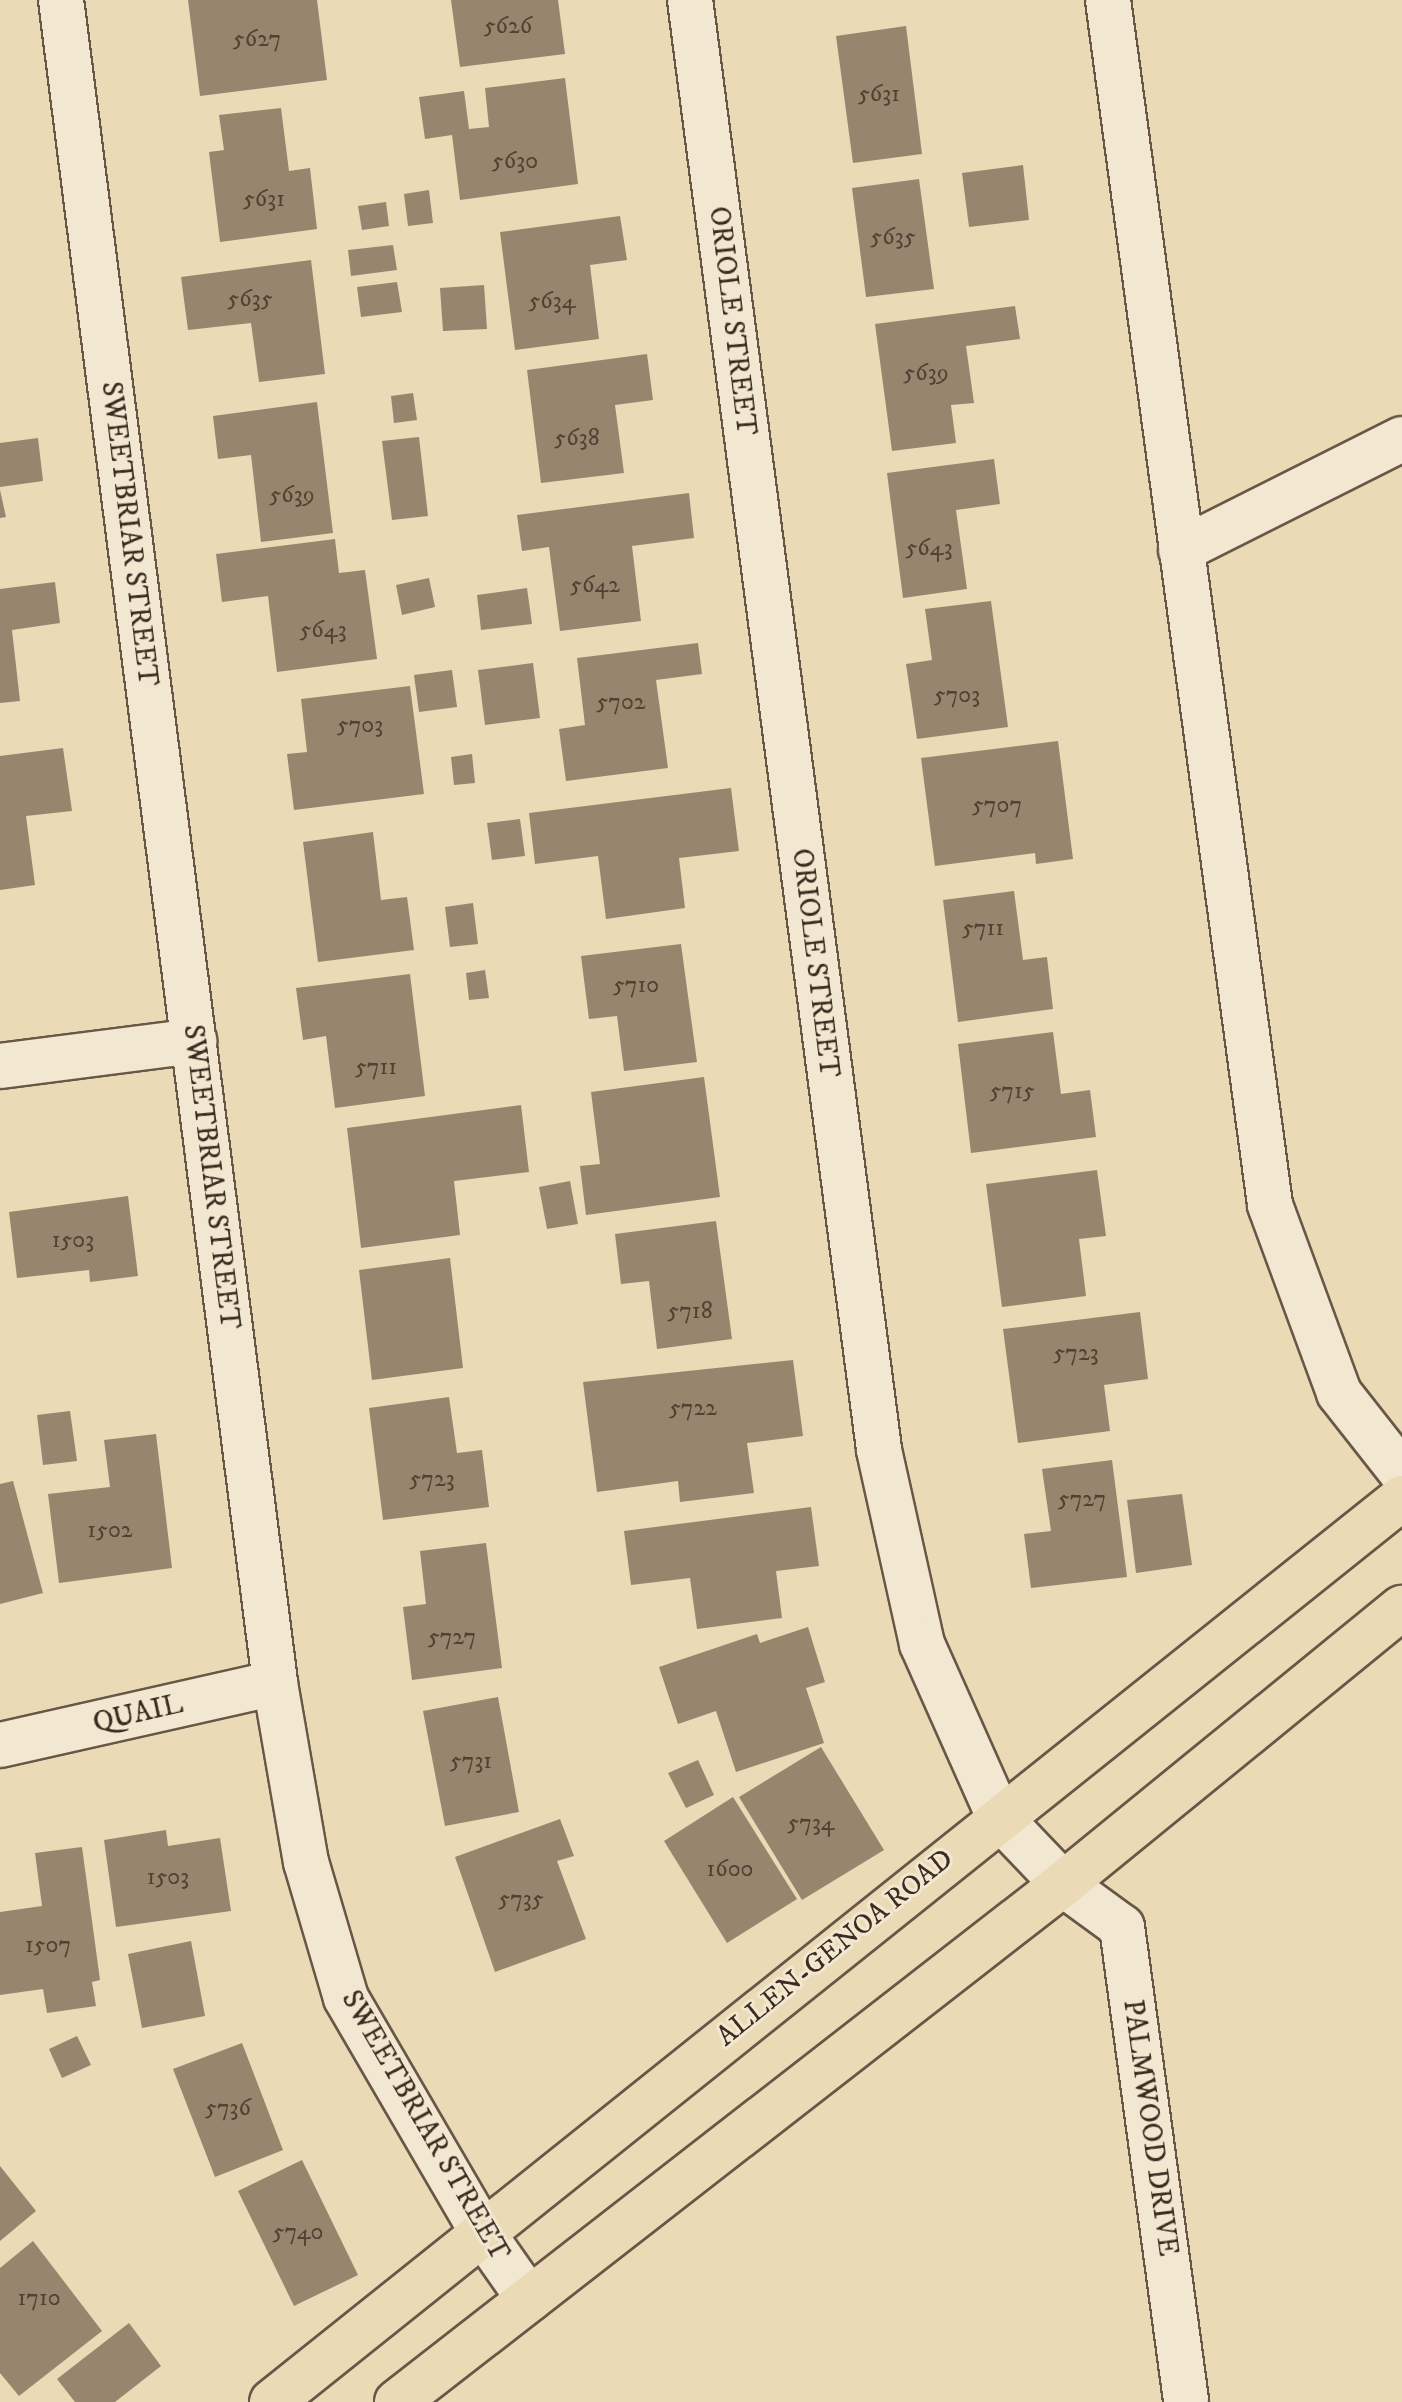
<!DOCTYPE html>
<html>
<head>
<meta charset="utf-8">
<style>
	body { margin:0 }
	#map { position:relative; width:1402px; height:2402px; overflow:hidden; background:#ebdab6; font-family:"IM FELL DW Pica",serif }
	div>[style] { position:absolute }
	.building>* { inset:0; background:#97866e }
	.roads { filter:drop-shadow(2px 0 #685746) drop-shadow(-2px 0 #685746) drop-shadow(0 2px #685746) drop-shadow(0 -2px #685746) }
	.minor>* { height:44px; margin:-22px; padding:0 22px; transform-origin:22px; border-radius:22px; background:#f2e7d0 }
	.major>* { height:44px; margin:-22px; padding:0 22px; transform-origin:22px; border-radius:22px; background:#ebdab6 }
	span { translate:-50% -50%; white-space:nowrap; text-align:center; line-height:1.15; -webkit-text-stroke:6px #f2e7d0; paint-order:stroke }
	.number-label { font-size:24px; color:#534234 }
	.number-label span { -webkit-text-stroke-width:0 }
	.street-label { font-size:28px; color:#3c2b20 }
</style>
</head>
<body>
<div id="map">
	<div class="building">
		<div style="clip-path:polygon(188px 0,317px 0,327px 80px,200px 96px)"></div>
		<div style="clip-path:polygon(451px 0,558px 0,565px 54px,460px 67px)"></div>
		<div style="clip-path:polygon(906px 26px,922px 154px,853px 163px,836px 36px)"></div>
		<div style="clip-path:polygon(565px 78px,578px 184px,460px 200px,452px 135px,425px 139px,419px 97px,464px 91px,469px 129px,489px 127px,485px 88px)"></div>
		<div style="clip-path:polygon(281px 108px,289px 171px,310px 168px,317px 229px,220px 242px,209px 152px,224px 150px,219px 115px)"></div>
		<div style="clip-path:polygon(1023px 165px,1029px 220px,969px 227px,962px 173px)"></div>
		<div style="clip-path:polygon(919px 179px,934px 289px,866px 297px,852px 188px)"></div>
		<div style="clip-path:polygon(429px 190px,433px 223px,408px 226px,404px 194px)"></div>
		<div style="clip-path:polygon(386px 202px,389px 226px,362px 230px,358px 206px)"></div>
		<div style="clip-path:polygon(620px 216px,627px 260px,590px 265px,599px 339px,515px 350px,500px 232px)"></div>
		<div style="clip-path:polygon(393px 245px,397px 270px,351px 276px,348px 250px)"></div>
		<div style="clip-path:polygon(311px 260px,325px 374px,259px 382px,251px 323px,188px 330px,181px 277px)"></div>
		<div style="clip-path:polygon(397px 282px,402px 312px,361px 317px,357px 287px)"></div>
		<div style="clip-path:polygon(484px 285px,487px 329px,443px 331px,440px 288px)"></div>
		<div style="clip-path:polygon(1015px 306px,1020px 339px,966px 346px,974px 403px,951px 405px,956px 443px,892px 451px,875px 324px)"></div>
		<div style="clip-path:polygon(647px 354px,653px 400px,615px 405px,624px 473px,541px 483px,527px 370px)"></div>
		<div style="clip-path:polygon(413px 393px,417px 420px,394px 423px,391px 396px)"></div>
		<div style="clip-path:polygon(317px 402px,333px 533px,261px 542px,251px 455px,218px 459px,213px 416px)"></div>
		<div style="clip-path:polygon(419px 437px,428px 516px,392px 520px,382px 441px)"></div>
		<div style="clip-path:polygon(38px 438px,43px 481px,0 487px,0 443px)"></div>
		<div style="clip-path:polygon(994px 459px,1000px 504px,956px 510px,967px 589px,903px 598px,887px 473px)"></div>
		<div style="clip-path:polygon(0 490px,6px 517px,0 518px)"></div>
		<div style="clip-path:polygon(689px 493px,694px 538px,632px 546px,641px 621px,560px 631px,549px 547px,522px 551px,517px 515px)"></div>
		<div style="clip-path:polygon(335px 539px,339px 573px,365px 570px,377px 659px,277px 672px,268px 596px,222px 602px,216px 554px)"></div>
		<div style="clip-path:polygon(429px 578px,435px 607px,402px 615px,396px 585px)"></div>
		<div style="clip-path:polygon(55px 582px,60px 623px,12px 630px,20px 701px,0 703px,0 589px)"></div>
		<div style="clip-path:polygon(527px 588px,532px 624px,481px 630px,477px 595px)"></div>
		<div style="clip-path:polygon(991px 601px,1008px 727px,917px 739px,906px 664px,932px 660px,925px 609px)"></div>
		<div style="clip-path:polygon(698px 643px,702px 674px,656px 680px,668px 768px,566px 781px,559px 729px,585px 725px,577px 658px)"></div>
		<div style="clip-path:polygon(533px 663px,540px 718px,485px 725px,478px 670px)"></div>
		<div style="clip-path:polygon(452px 670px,457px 707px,419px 712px,414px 675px)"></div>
		<div style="clip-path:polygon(410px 686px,424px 794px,294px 810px,287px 754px,307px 752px,301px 699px)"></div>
		<div style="clip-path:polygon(1058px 741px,1073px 859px,1036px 864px,1035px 853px,935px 866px,921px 758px)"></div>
		<div style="clip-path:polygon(63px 748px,72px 811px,26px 816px,35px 885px,0 890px,0 756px)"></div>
		<div style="clip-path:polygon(472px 754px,475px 783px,454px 785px,451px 757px)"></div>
		<div style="clip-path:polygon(731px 788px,739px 851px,679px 858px,685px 908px,606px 919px,598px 856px,535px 864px,529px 813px)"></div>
		<div style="clip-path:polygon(520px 819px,525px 856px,492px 860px,487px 823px)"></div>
		<div style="clip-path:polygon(373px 832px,381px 900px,407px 897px,414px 950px,318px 962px,303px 842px)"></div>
		<div style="clip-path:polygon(1014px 891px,1023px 960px,1047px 957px,1053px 1009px,958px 1022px,943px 900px)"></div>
		<div style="clip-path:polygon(473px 903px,478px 944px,450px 947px,445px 907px)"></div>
		<div style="clip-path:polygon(681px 944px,697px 1062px,624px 1071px,617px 1016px,589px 1019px,581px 956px)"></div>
		<div style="clip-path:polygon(485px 970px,489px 998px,469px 1000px,466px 973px)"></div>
		<div style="clip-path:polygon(410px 974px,425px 1096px,335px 1108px,326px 1036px,303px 1040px,296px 988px)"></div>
		<div style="clip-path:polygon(1053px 1032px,1061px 1094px,1090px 1090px,1096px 1137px,971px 1153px,958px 1044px)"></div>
		<div style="clip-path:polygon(704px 1077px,720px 1197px,586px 1215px,580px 1166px,600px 1164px,591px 1092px)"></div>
		<div style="clip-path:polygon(521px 1105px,529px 1172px,454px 1181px,460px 1235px,361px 1248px,347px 1128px)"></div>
		<div style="clip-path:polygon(1097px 1170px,1106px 1236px,1079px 1239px,1086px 1296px,1002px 1307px,986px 1184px)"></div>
		<div style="clip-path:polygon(570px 1181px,578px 1224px,547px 1229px,539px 1187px)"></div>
		<div style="clip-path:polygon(128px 1196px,138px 1276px,90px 1282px,89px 1270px,17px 1278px,9px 1212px)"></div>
		<div style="clip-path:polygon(716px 1221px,732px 1339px,657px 1349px,649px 1281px,621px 1284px,615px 1234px)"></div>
		<div style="clip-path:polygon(450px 1258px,463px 1368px,372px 1380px,359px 1270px)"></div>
		<div style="clip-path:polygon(1140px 1312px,1148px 1379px,1104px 1385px,1110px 1431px,1018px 1443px,1003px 1329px)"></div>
		<div style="clip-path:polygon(793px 1360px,803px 1436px,747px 1443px,754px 1493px,680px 1502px,678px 1481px,597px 1492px,583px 1382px)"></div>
		<div style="clip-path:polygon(449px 1397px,457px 1453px,482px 1450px,489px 1507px,383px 1520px,369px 1408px)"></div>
		<div style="clip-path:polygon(70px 1411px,77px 1461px,43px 1465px,37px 1415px)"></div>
		<div style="clip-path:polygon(156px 1434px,172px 1568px,59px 1583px,48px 1494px,110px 1487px,104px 1440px)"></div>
		<div style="clip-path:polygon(1112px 1460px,1127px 1577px,1031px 1588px,1024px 1534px,1051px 1531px,1042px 1469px)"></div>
		<div style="clip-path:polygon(13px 1481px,43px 1593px,0 1604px,0 1484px)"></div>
		<div style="clip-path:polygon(1182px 1494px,1192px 1565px,1136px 1573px,1127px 1500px)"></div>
		<div style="clip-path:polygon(811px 1507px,819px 1566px,776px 1571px,782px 1618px,697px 1629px,690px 1578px,631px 1585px,624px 1531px)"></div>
		<div style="clip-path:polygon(486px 1543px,502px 1668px,412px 1680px,403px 1607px,426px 1604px,420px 1551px)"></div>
		<div style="clip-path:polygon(808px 1627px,825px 1682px,806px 1688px,824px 1743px,736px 1772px,716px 1711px,678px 1724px,659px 1667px,757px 1634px,760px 1643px)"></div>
		<div style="clip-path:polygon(498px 1697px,519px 1812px,445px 1826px,423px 1711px)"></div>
		<div style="clip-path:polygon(821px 1747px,884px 1850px,802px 1900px,739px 1797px)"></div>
		<div style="clip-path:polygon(698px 1760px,714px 1795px,686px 1808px,668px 1773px)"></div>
		<div style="clip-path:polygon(733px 1797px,797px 1899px,727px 1943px,664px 1841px)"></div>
		<div style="clip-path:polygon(560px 1819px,574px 1856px,557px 1861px,586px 1939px,495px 1972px,455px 1857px)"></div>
		<div style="clip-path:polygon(166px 1830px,168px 1846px,220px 1838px,231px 1911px,116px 1927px,104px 1840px)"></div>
		<div style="clip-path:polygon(82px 1847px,100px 1980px,92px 1982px,96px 2006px,47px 2013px,43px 1989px,0 1995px,0 1912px,42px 1906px,35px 1853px)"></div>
		<div style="clip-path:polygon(191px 1941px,205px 2016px,142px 2028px,128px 1954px)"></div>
		<div style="clip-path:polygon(77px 2036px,91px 2065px,62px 2078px,49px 2049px)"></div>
		<div style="clip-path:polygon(242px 2043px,283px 2150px,215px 2177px,173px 2069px)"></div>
		<div style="clip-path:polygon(302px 2160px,358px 2275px,294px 2306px,238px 2191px)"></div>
		<div style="clip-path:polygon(0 2166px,36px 2211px,0 2241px)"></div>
		<div style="clip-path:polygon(33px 2241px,102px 2331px,19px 2396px,0 2373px,0 2268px)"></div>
		<div style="clip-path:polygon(129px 2323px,161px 2366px,115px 2402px,75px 2402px,57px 2379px)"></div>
	</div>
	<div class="roads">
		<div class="minor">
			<div style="left:61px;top:0;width:1697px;rotate:82.75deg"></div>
			<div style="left:275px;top:1683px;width:182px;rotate:80.2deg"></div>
			<div style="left:306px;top:1862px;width:142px;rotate:73.6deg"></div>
			<div style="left:346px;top:1998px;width:271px;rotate:59.8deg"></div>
			<div style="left:482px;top:2232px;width:82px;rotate:55deg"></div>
			<div style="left:690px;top:0;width:1462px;rotate:82.57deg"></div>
			<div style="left:879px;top:1450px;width:199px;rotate:77.5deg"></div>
			<div style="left:922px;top:1644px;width:189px;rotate:66deg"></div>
			<div style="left:999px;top:1817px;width:93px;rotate:46.3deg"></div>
			<div style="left:1063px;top:1884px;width:73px;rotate:36.1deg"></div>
			<div style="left:1122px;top:1927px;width:479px;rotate:82.3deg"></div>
			<div style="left:1108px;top:0;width:1216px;rotate:82.34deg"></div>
			<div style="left:1270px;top:1205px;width:200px;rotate:69.8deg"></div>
			<div style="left:1339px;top:1393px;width:102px;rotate:51.8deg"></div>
			<div style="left:1181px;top:550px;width:247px;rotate:-26.7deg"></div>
			<div style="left:0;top:1066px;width:196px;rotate:-7.3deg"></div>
			<div style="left:0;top:1745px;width:282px;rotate:-12.7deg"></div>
		</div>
		<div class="major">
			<div style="left:272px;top:2402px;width:1447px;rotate:-38.66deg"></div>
			<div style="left:397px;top:2402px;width:844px;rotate:-37.87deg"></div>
			<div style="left:1063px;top:1884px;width:437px;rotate:-39.2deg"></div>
		</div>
	</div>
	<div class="number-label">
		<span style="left:508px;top:27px">5626</span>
		<span style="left:257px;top:40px">5627</span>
		<span style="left:879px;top:95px">5631</span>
		<span style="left:515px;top:162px">5630</span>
		<span style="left:264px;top:200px">5631</span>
		<span style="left:893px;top:238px">5635</span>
		<span style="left:250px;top:300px">5635</span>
		<span style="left:552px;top:302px">5634</span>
		<span style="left:926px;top:374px">5639</span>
		<span style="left:577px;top:439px">5638</span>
		<span style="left:292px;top:496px">5639</span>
		<span style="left:929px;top:549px">5643</span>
		<span style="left:595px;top:586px">5642</span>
		<span style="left:323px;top:631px">5643</span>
		<span style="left:957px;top:696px">5703</span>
		<span style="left:621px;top:703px">5702</span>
		<span style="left:360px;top:726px">5703</span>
		<span style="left:997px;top:806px">5707</span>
		<span style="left:983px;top:929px">5711</span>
		<span style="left:636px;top:986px">5710</span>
		<span style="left:376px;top:1068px">5711</span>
		<span style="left:1012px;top:1092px">5715</span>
		<span style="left:73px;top:1241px">1503</span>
		<span style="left:690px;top:1312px">5718</span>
		<span style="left:1076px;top:1354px">5723</span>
		<span style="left:693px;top:1409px">5722</span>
		<span style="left:432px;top:1480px">5723</span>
		<span style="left:1082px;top:1500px">5727</span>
		<span style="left:110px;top:1531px">1502</span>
		<span style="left:452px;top:1638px">5727</span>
		<span style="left:471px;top:1762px">5731</span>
		<span style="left:811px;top:1824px">5734</span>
		<span style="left:730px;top:1870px">1600</span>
		<span style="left:168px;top:1878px">1503</span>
		<span style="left:521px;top:1900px">5735</span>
		<span style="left:48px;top:1946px">1507</span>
		<span style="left:228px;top:2109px">5736</span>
		<span style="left:298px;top:2233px">5740</span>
		<span style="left:39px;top:2299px">1710</span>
	</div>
	<div class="street-label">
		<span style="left:732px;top:321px;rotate:83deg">ORIOLE STREET</span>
		<span style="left:129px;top:534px;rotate:83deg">SWEETBRIAR STREET</span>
		<span style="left:815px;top:963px;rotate:83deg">ORIOLE STREET</span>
		<span style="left:211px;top:1177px;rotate:83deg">SWEETBRIAR STREET</span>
		<span style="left:138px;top:1714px;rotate:-13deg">QUAIL</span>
		<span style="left:835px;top:1948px;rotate:-39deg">ALLEN-GENOA ROAD</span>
		<span style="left:425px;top:2126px;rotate:60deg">SWEETBRIAR STREET</span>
		<span style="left:1150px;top:2128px;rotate:82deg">PALMWOOD DRIVE</span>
	</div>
</div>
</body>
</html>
